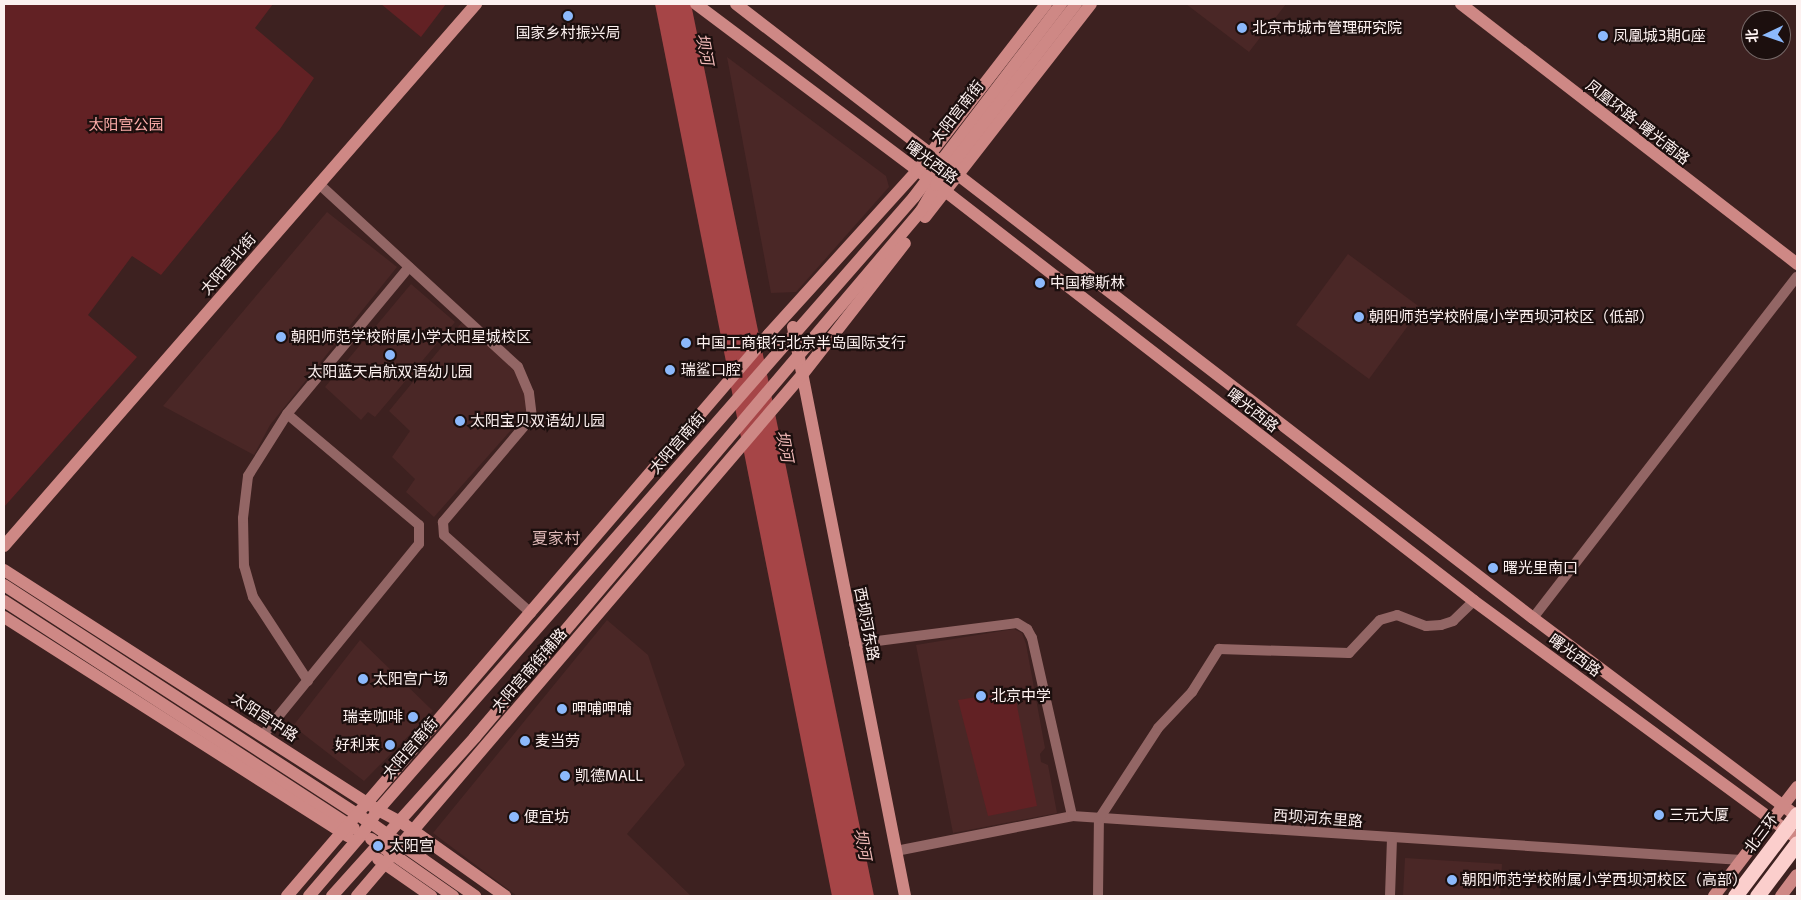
<!DOCTYPE html>
<html>
<head>
<meta charset="utf-8">
<style>
	body { margin:0 }
	#map { position:relative; width:1801px; height:900px; overflow:hidden; background:#3d2120; font-family:"Exo 2","Noto Sans SC",sans-serif }
	div>[style] { position:absolute }
	.built>* { inset:0; background:#4a2726 }
	.green>* { inset:0; background:#622124 }
	.water>* { inset:0; background:#a64547 }
	.street>* { height:10px; margin:-5px; padding:0 5px; transform-origin:5px; border-radius:5px; background:#936665 }
	.secondary>* { height:12px; margin:-6px; padding:0 6px; transform-origin:6px; border-radius:6px; background:#ce8885 }
	.highway>* { height:15px; margin:-7.5px; padding:0 7.5px; transform-origin:7.5px; border-radius:7.5px; background:#fbcecc }
	.highway-bridge>* { height:15px; margin:-7.5px; padding:0 7.5px; transform-origin:7.5px; border-radius:7.5px; background:#fbcecc }
	.dots>* { width:14px; height:14px; translate:-50% -50%; box-sizing:border-box; border:2px solid #1c0f0e; border-radius:50% }
	span { translate:-50% -50%; white-space:nowrap; text-align:center; line-height:1.15; -webkit-text-stroke:4.5px #1c0f0e; paint-order:stroke }
	.poi-label { font-size:15px; color:#fdf1f0 }
	.left { translate:0 -50%; text-align:left }
	.right { translate:-100% -50%; text-align:right }
	.street-label { font-size:15px; color:#fdf1f0 }
	.park-label { font-size:15px; color:#fdadaa }
	.water-label { font-size:16px; color:#f0b9b7; font-style:italic }
	.neighbourhood-label { font-size:16px; color:#dcb6b5 }
	.frame { position:absolute; inset:0; border:5px solid #fdf1f0; pointer-events:none }
	.north { position:absolute; left:1741px; top:10px; width:50px; height:50px; box-sizing:border-box; background:#1c0f0e; border:1px solid #766968; border-radius:50%; rotate:267deg; font-size:14px; font-weight:700; line-height:20px; text-align:center; color:#fdf1f0 }
	.north::after { content:''; display:block; margin:auto; width:18px; height:22px; background:#8cb9fc; clip-path:polygon(50% 0,100% 100%,50% 72%,0 100%) }
</style>
</head>
<body>
<div id="map">
	<div class="built">
		<div style="clip-path:polygon(1186px 4px,1286px 4px,1249px 52px)"></div>
		<div style="clip-path:polygon(727px 57px,886px 176px,889px 187px,796px 292px,771px 293px)"></div>
		<div style="clip-path:polygon(327px 212px,397px 267px,270px 425px,254px 455px,163px 406px)"></div>
		<div style="clip-path:polygon(1348px 254px,1421px 308px,1369px 379px,1296px 325px)"></div>
		<div style="clip-path:polygon(411px 284px,455px 322px,375px 417px,368px 412px,361px 420px,325px 387px)"></div>
		<div style="clip-path:polygon(463px 321px,517px 371px,525px 392px,527px 412px,434px 517px,406px 492px,415px 479px,392px 457px,410px 431px,389px 411px)"></div>
		<div style="clip-path:polygon(607px 620px,648px 655px,685px 765px,627px 834px,691px 896px,517px 896px,433px 833px)"></div>
		<div style="clip-path:polygon(1014px 629px,1022px 633px,1026px 644px,1045px 748px,1040px 754px,1041px 762px,1048px 765px,1057px 813px,953px 833px,916px 645px)"></div>
		<div style="clip-path:polygon(360px 640px,433px 711px,364px 781px,293px 726px)"></div>
		<div style="clip-path:polygon(1405px 858px,1502px 864px,1500px 896px,1403px 896px)"></div>
	</div>
	<div class="green">
		<div style="clip-path:polygon(4px 4px,273px 4px,255px 28px,314px 78px,280px 129px,161px 275px,132px 256px,88px 315px,137px 357px,4px 507px)"></div>
		<div style="clip-path:polygon(381px 4px,446px 4px,421px 37px)"></div>
		<div style="clip-path:polygon(1014px 691px,1037px 806px,988px 816px,958px 700px)"></div>
	</div>
	<div class="water">
		<div style="clip-path:polygon(655px 4px,691px 4px,874px 896px,832px 896px)"></div>
	</div>
	<div class="street">
		<div style="left:319px;top:184px;width:270px;rotate:42.6deg"></div>
		<div style="left:518px;top:367px;width:28px;rotate:67deg"></div>
		<div style="left:529px;top:393px;width:24px;rotate:83deg"></div>
		<div style="left:532px;top:417px;width:138px;rotate:130.3deg"></div>
		<div style="left:443px;top:522px;width:13px;rotate:86deg"></div>
		<div style="left:444px;top:535px;width:117px;rotate:41.9deg"></div>
		<div style="left:1533px;top:618px;width:431px;rotate:-52.3deg"></div>
		<div style="left:854px;top:644px;width:164px;rotate:-7.3deg"></div>
		<div style="left:1017px;top:623px;width:12px;rotate:31deg"></div>
		<div style="left:1027px;top:629px;width:10px;rotate:61deg"></div>
		<div style="left:1032px;top:638px;width:182px;rotate:77.3deg"></div>
		<div style="left:308px;top:681px;width:100px;rotate:-123.2deg"></div>
		<div style="left:253px;top:597px;width:32px;rotate:-106deg"></div>
		<div style="left:244px;top:566px;width:48px;rotate:-91.2deg"></div>
		<div style="left:243px;top:518px;width:42px;rotate:-83.2deg"></div>
		<div style="left:248px;top:476px;width:73px;rotate:-57.8deg"></div>
		<div style="left:287px;top:414px;width:191px;rotate:-50.3deg"></div>
		<div style="left:263px;top:735px;width:247px;rotate:-50.8deg"></div>
		<div style="left:419px;top:544px;width:19px;rotate:-90deg"></div>
		<div style="left:419px;top:525px;width:172px;rotate:-139.9deg"></div>
		<div style="left:896px;top:851px;width:179px;rotate:-11.2deg"></div>
		<div style="left:1072px;top:816px;width:671px;rotate:3.76deg"></div>
		<div style="left:1098px;top:896px;width:77px;rotate:-89.3deg"></div>
		<div style="left:1099px;top:819px;width:108px;rotate:-57deg"></div>
		<div style="left:1158px;top:728px;width:50px;rotate:-46.6deg"></div>
		<div style="left:1192px;top:692px;width:51px;rotate:-57.9deg"></div>
		<div style="left:1219px;top:649px;width:130px;rotate:1.8deg"></div>
		<div style="left:1349px;top:653px;width:45px;rotate:-46.8deg"></div>
		<div style="left:1380px;top:620px;width:18px;rotate:-16deg"></div>
		<div style="left:1397px;top:615px;width:31px;rotate:21deg"></div>
		<div style="left:1426px;top:626px;width:15px;rotate:-4deg"></div>
		<div style="left:1441px;top:625px;width:13px;rotate:-18deg"></div>
		<div style="left:1453px;top:621px;width:29px;rotate:-44deg"></div>
		<div style="left:1390px;top:896px;width:58px;rotate:-88deg"></div>
	</div>
	<div class="secondary">
		<div style="left:696px;top:4px;width:311px;rotate:36.9deg"></div>
		<div style="left:945px;top:191px;width:669px;rotate:37.78deg"></div>
		<div style="left:1474px;top:601px;width:401px;rotate:36.3deg"></div>
		<div style="left:736px;top:4px;width:1006px;rotate:37.61deg"></div>
		<div style="left:1533px;top:618px;width:330px;rotate:36.9deg"></div>
		<div style="left:1461px;top:4px;width:425px;rotate:37.7deg"></div>
		<div style="left:925px;top:217px;width:270px;rotate:-52.1deg"></div>
		<div style="left:793px;top:327px;width:580px;rotate:78.86deg"></div>
		<div style="left:4px;top:546px;width:719px;rotate:-48.95deg"></div>
		<div style="left:4px;top:570px;width:444px;rotate:32.7deg"></div>
		<div style="left:378px;top:810px;width:26px;rotate:28deg"></div>
		<div style="left:401px;top:822px;width:128px;rotate:35.4deg"></div>
		<div style="left:4px;top:585px;width:434px;rotate:33deg"></div>
		<div style="left:368px;top:821px;width:131px;rotate:35deg"></div>
		<div style="left:4px;top:601px;width:417px;rotate:33deg"></div>
		<div style="left:4px;top:617px;width:408px;rotate:32.5deg"></div>
		<div style="left:371px;top:839px;width:100px;rotate:34.8deg"></div>
		<div style="left:378px;top:859px;width:65px;rotate:34.9deg"></div>
		<div style="left:287px;top:896px;width:740px;rotate:-49.38deg"></div>
		<div style="left:769px;top:334px;width:220px;rotate:-47.8deg"></div>
		<div style="left:917px;top:171px;width:211px;rotate:-52.3deg"></div>
		<div style="left:309px;top:896px;width:83px;rotate:-49.4deg"></div>
		<div style="left:363px;top:833px;width:27px;rotate:-57deg"></div>
		<div style="left:378px;top:810px;width:814px;rotate:-48.83deg"></div>
		<div style="left:914px;top:197px;width:243px;rotate:-52.7deg"></div>
		<div style="left:332px;top:896px;width:214px;rotate:-48deg"></div>
		<div style="left:475px;top:737px;width:690px;rotate:-49.71deg"></div>
		<div style="left:921px;top:211px;width:30px;rotate:-60deg"></div>
		<div style="left:936px;top:185px;width:229px;rotate:-52.3deg"></div>
		<div style="left:357px;top:896px;width:685px;rotate:-49.5deg"></div>
		<div style="left:802px;top:375px;width:167px;rotate:-52deg"></div>
		<div style="left:1714px;top:896px;width:137px;rotate:-52.7deg"></div>
		<div style="left:1781px;top:896px;width:26px;rotate:-53deg"></div>
	</div>
	<div class="highway">
		<div style="left:1757px;top:896px;width:66px;rotate:-53deg"></div>
	</div>
	<div class="highway-bridge">
		<div style="left:1735px;top:896px;width:103px;rotate:-52.9deg"></div>
	</div>
	<div class="dots">
		<div style="left:568px;top:16px;background:#8cb9fc"></div>
		<div style="left:1242px;top:28px;background:#8cb9fc"></div>
		<div style="left:1603px;top:36px;background:#8cb9fc"></div>
		<div style="left:1040px;top:283px;background:#8cb9fc"></div>
		<div style="left:1359px;top:317px;background:#8cb9fc"></div>
		<div style="left:281px;top:337px;background:#8cb9fc"></div>
		<div style="left:686px;top:343px;background:#8cb9fc"></div>
		<div style="left:390px;top:355px;background:#8cb9fc"></div>
		<div style="left:670px;top:370px;background:#8cb9fc"></div>
		<div style="left:460px;top:421px;background:#8cb9fc"></div>
		<div style="left:1493px;top:568px;background:#8cb9fc"></div>
		<div style="left:363px;top:679px;background:#8cb9fc"></div>
		<div style="left:981px;top:696px;background:#8cb9fc"></div>
		<div style="left:562px;top:709px;background:#8cb9fc"></div>
		<div style="left:413px;top:717px;background:#8cb9fc"></div>
		<div style="left:525px;top:741px;background:#8cb9fc"></div>
		<div style="left:390px;top:745px;background:#8cb9fc"></div>
		<div style="left:565px;top:776px;background:#8cb9fc"></div>
		<div style="left:1659px;top:815px;background:#8cb9fc"></div>
		<div style="left:514px;top:817px;background:#8cb9fc"></div>
		<div style="left:378px;top:846px;background:#8cb9fc"></div>
		<div style="left:1452px;top:880px;background:#8cb9fc"></div>
	</div>
	<div class="poi-label">
		<span class="left" style="left:1252px;top:28px">北京市城市管理研究院</span>
		<span style="left:568px;top:33px">国家乡村振兴局</span>
		<span class="left" style="left:1613px;top:36px">凤凰城3期G座</span>
		<span class="left" style="left:1050px;top:283px">中国穆斯林</span>
		<span class="left" style="left:1369px;top:317px">朝阳师范学校附属小学西坝河校区（低部）</span>
		<span class="left" style="left:291px;top:337px">朝阳师范学校附属小学太阳星城校区</span>
		<span class="left" style="left:696px;top:343px">中国工商银行北京半岛国际支行</span>
		<span class="left" style="left:681px;top:370px">瑞鲨口腔</span>
		<span style="left:390px;top:372px">太阳蓝天启航双语幼儿园</span>
		<span class="left" style="left:470px;top:421px">太阳宝贝双语幼儿园</span>
		<span class="left" style="left:1503px;top:568px">曙光里南口</span>
		<span class="left" style="left:373px;top:679px">太阳宫广场</span>
		<span class="left" style="left:991px;top:696px">北京中学</span>
		<span class="left" style="left:572px;top:709px">呷哺呷哺</span>
		<span class="right" style="left:403px;top:717px">瑞幸咖啡</span>
		<span class="left" style="left:535px;top:741px">麦当劳</span>
		<span class="right" style="left:380px;top:745px">好利来</span>
		<span class="left" style="left:575px;top:776px">凯德MALL</span>
		<span class="left" style="left:1669px;top:815px">三元大厦</span>
		<span class="left" style="left:524px;top:817px">便宜坊</span>
		<span class="left" style="left:389px;top:846px">太阳宫</span>
		<span class="left" style="left:1462px;top:880px">朝阳师范学校附属小学西坝河校区（高部）</span>
	</div>
	<div class="street-label">
		<span style="left:957px;top:112px;rotate:-52deg">太阳宫南街</span>
		<span style="left:1638px;top:122px;rotate:38deg">凤凰环路-曙光南路</span>
		<span style="left:932px;top:162px;rotate:37deg">曙光西路</span>
		<span style="left:228px;top:264px;rotate:-49deg">太阳宫北街</span>
		<span style="left:1253px;top:410px;rotate:38deg">曙光西路</span>
		<span style="left:677px;top:443px;rotate:-49deg">太阳宫南街</span>
		<span style="left:867px;top:624px;rotate:79deg">西坝河东路</span>
		<span style="left:1575px;top:655px;rotate:36deg">曙光西路</span>
		<span style="left:529px;top:670px;rotate:-49deg">太阳宫南街辅路</span>
		<span style="left:265px;top:717px;rotate:33deg">太阳宫中路</span>
		<span style="left:410px;top:748px;rotate:-49deg">太阳宫南街</span>
		<span style="left:1318px;top:818px;rotate:4deg">西坝河东里路</span>
		<span style="left:1761px;top:833px;rotate:-53deg">北三环</span>
	</div>
	<div class="park-label">
		<span style="left:126px;top:125px">太阳宫公园</span>
	</div>
	<div class="water-label">
		<span style="left:705px;top:49px;rotate:79deg">坝河</span>
		<span style="left:785px;top:446px;rotate:79deg">坝河</span>
		<span style="left:863px;top:844px;rotate:79deg">坝河</span>
	</div>
	<div class="neighbourhood-label">
		<span style="left:556px;top:538px">夏家村</span>
	</div>
	<div class="frame"></div>
	<div class="north">北</div>
</div>
</body>
</html>
